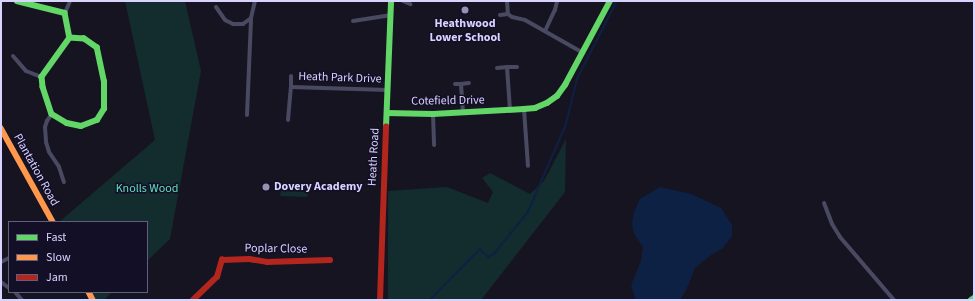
<!DOCTYPE html>
<html>
<head>
<meta charset="utf-8">
<style>
	body { margin:0 }
	#map { position:relative; width:975px; height:301px; overflow:hidden; background:#161421; font-family:"Source Sans 3",sans-serif }
	div>[style] { position:absolute }
	.green>* { inset:0; background:#132c2d }
	.water>* { inset:0; background:#0d2144 }
	.stream>* { height:1.5px; margin:-0.75px; padding:0 0.75px; transform-origin:0.75px; border-radius:0.75px; background:#0d2144 }
	.street>* { height:4px; margin:-2px; padding:0 2px; transform-origin:2px; border-radius:2px; background:#4a4962 }
	.fast>* { height:5.5px; margin:-2.75px; padding:0 2.75px; transform-origin:2.75px; border-radius:2.75px; background:#63d668 }
	.slow>* { height:5.5px; margin:-2.75px; padding:0 2.75px; transform-origin:2.75px; border-radius:2.75px; background:#ff974d }
	.jam>* { height:5.5px; margin:-2.75px; padding:0 2.75px; transform-origin:2.75px; border-radius:2.75px; background:#b3261e }
	.dots>* { width:11px; height:11px; translate:-50% -50%; box-sizing:border-box; border:2px solid #130f26; border-radius:50% }
	span { translate:-50% -50%; white-space:nowrap; text-align:center; line-height:1.15; -webkit-text-stroke:3px #130f26; paint-order:stroke }
	.poi-label { font-size:12px; color:#d9d4ff; font-weight:700 }
	.left { translate:0 -50%; text-align:left }
	.street-label { font-size:12px; color:#d9d4ff }
	.park-label { font-size:12px; color:#5fe0c0 }
	.frame { position:absolute; inset:0; border:2px solid #d9d4ff; pointer-events:none }
	.legend { position:absolute; left:8px; top:221px; width:140px; height:72px; box-sizing:border-box; background:#130f26; border:1px solid #625e7d; margin:0; padding:5px 7px; list-style:none; font-size:12px; color:#d9d4ff }
	.legend li { display:flex; align-items:center; gap:8px; height:20px }
	.legend b { width:20px; border:1px solid #625e7d }
</style>
</head>
<body>
<div id="map">
	<div class="green">
		<div style="clip-path:polygon(125px 1px,185px 1px,201px 71px,170px 239px,147px 261px,147px 222px,59px 222px,155px 140px)"></div>
		<div style="clip-path:polygon(566px 139px,565px 192px,481px 300px,388px 300px,388px 191px,447px 187px,488px 203px,493px 192px,482px 178px,490px 173px,530px 194px,544px 181px)"></div>
		<div style="clip-path:polygon(281px 184px,308px 185px,307px 189px,281px 189px)"></div>
		<div style="clip-path:polygon(281px 191px,308px 192px,307px 197px,280px 196px)"></div>
		<div style="clip-path:polygon(87px 292px,112px 292px,104px 300px,92px 300px)"></div>
	</div>
	<div class="water">
		<div style="clip-path:polygon(660px 187px,691px 194px,721px 208px,732px 225px,732px 236px,723px 248px,711px 255px,695px 268px,686px 290px,680px 300px,636px 300px,631px 285px,641px 261px,643px 247px,634px 234px,632px 224px,634px 212px,640px 199px)"></div>
	</div>
	<div class="stream">
		<div style="left:430px;top:300px;width:71px;rotate:-45.6deg"></div>
		<div style="left:480px;top:249px;width:12px;rotate:42deg"></div>
		<div style="left:489px;top:257px;width:7px;rotate:-34deg"></div>
		<div style="left:495px;top:253px;width:53px;rotate:-51.2deg"></div>
		<div style="left:528px;top:212px;width:96px;rotate:-66.6deg"></div>
		<div style="left:566px;top:124px;width:46px;rotate:-76.3deg"></div>
		<div style="left:577px;top:79px;width:88px;rotate:-62.9deg"></div>
	</div>
	<div class="street">
		<div style="left:403px;top:1px;width:8px;rotate:23deg"></div>
		<div style="left:507px;top:1px;width:13px;rotate:86deg"></div>
		<div style="left:508px;top:14px;width:5px;rotate:37deg"></div>
		<div style="left:512px;top:17px;width:13px;rotate:13deg"></div>
		<div style="left:525px;top:20px;width:67px;rotate:29.6deg"></div>
		<div style="left:216px;top:7px;width:16px;rotate:55deg"></div>
		<div style="left:225px;top:20px;width:9px;rotate:27deg"></div>
		<div style="left:233px;top:24px;width:10px"></div>
		<div style="left:243px;top:24px;width:10px;rotate:-37deg"></div>
		<div style="left:251px;top:18px;width:17px;rotate:-77deg"></div>
		<div style="left:65px;top:13px;width:13px;rotate:-67deg"></div>
		<div style="left:500px;top:15px;width:8px;rotate:-7deg"></div>
		<div style="left:353px;top:21px;width:37px;rotate:-9deg"></div>
		<div style="left:545px;top:31px;width:23px;rotate:-65deg"></div>
		<div style="left:555px;top:10px;width:9px;rotate:-77deg"></div>
		<div style="left:13px;top:56px;width:20px;rotate:49deg"></div>
		<div style="left:26px;top:71px;width:17px;rotate:21deg"></div>
		<div style="left:507px;top:67px;width:10px"></div>
		<div style="left:497px;top:68px;width:10px;rotate:-6deg"></div>
		<div style="left:507px;top:67px;width:43px;rotate:86deg"></div>
		<div style="left:455px;top:84px;width:6px"></div>
		<div style="left:461px;top:84px;width:29px;rotate:86deg"></div>
		<div style="left:461px;top:84px;width:8px;rotate:-7deg"></div>
		<div style="left:291px;top:87px;width:11px;rotate:-90deg"></div>
		<div style="left:524px;top:109px;width:57px;rotate:86deg"></div>
		<div style="left:52px;top:114px;width:9px;rotate:126deg"></div>
		<div style="left:47px;top:121px;width:6px;rotate:108deg"></div>
		<div style="left:45px;top:127px;width:15px;rotate:86deg"></div>
		<div style="left:46px;top:142px;width:10px;rotate:73deg"></div>
		<div style="left:49px;top:152px;width:18px;rotate:56deg"></div>
		<div style="left:59px;top:167px;width:16px;rotate:72deg"></div>
		<div style="left:433px;top:114px;width:31px;rotate:88deg"></div>
		<div style="left:247px;top:115px;width:97px;rotate:-87.6deg"></div>
		<div style="left:288px;top:120px;width:33px;rotate:-85deg"></div>
		<div style="left:291px;top:87px;width:97px;rotate:1.8deg"></div>
		<div style="left:824px;top:203px;width:22px;rotate:69deg"></div>
		<div style="left:832px;top:224px;width:15px;rotate:58deg"></div>
		<div style="left:840px;top:237px;width:83px;rotate:49.4deg"></div>
		<div style="left:1px;top:262px;width:9px;rotate:-27deg"></div>
		<div style="left:1px;top:282px;width:10px;rotate:37deg"></div>
		<div style="left:15px;top:292px;width:11px;rotate:49deg"></div>
	</div>
	<div class="fast">
		<div style="left:17px;top:1px;width:49px;rotate:14deg"></div>
		<div style="left:65px;top:13px;width:25px;rotate:79deg"></div>
		<div style="left:70px;top:38px;width:48px;rotate:125.7deg"></div>
		<div style="left:42px;top:77px;width:10px;rotate:84deg"></div>
		<div style="left:43px;top:87px;width:28px;rotate:72deg"></div>
		<div style="left:52px;top:114px;width:17px;rotate:31deg"></div>
		<div style="left:67px;top:123px;width:14px;rotate:12deg"></div>
		<div style="left:81px;top:126px;width:17px;rotate:-21deg"></div>
		<div style="left:97px;top:120px;width:13px;rotate:-58deg"></div>
		<div style="left:104px;top:109px;width:27px;rotate:-90deg"></div>
		<div style="left:104px;top:82px;width:35px;rotate:-102deg"></div>
		<div style="left:97px;top:48px;width:16px;rotate:-145deg"></div>
		<div style="left:84px;top:39px;width:14px;rotate:-176deg"></div>
		<div style="left:387px;top:113px;width:46px;rotate:1.2deg"></div>
		<div style="left:433px;top:114px;width:91px;rotate:-3.1deg"></div>
		<div style="left:524px;top:109px;width:11px;rotate:-5deg"></div>
		<div style="left:535px;top:108px;width:13px;rotate:-23deg"></div>
		<div style="left:547px;top:103px;width:12px;rotate:-35deg"></div>
		<div style="left:557px;top:96px;width:14px;rotate:-54deg"></div>
		<div style="left:565px;top:85px;width:95px;rotate:-61.8deg"></div>
		<div style="left:386px;top:127px;width:126px;rotate:-87.7deg"></div>
		<div style="left:971px;top:300px;width:4px;rotate:-34deg"></div>
	</div>
	<div class="slow">
		<div style="left:1px;top:128px;width:107px;rotate:61deg"></div>
		<div style="left:89px;top:292px;width:9px;rotate:63deg"></div>
	</div>
	<div class="jam">
		<div style="left:193px;top:300px;width:33px;rotate:-44deg"></div>
		<div style="left:217px;top:277px;width:18px;rotate:-74deg"></div>
		<div style="left:222px;top:260px;width:27px;rotate:-2deg"></div>
		<div style="left:249px;top:259px;width:18px;rotate:9deg"></div>
		<div style="left:267px;top:262px;width:63px;rotate:-1.8deg"></div>
		<div style="left:380px;top:300px;width:173px;rotate:-88deg"></div>
	</div>
	<div class="dots">
		<div style="left:465px;top:10px;background:#9591b1"></div>
		<div style="left:266px;top:187px;background:#9591b1"></div>
	</div>
	<div class="poi-label">
		<span style="left:465px;top:31px">Heathwood<br>Lower School</span>
		<span class="left" style="left:274px;top:187px">Dovery Academy</span>
	</div>
	<div class="street-label">
		<span style="left:340px;top:78px;rotate:2deg">Heath Park Drive</span>
		<span style="left:448px;top:101px;rotate:-1deg">Cotefield Drive</span>
		<span style="left:374px;top:157px;rotate:-87deg">Heath Road</span>
		<span style="left:36px;top:170px;rotate:61deg">Plantation Road</span>
		<span style="left:276px;top:249px;rotate:1deg">Poplar Close</span>
	</div>
	<div class="park-label">
		<span style="left:147px;top:189px">Knolls Wood</span>
	</div>
	<div class="frame"></div>
	<ul class="legend">
	<li><b style="height:5px;background:#63d668"></b>Fast</li>
	<li><b style="height:5px;background:#ff974d"></b>Slow</li>
	<li><b style="height:5px;background:#b3261e"></b>Jam</li>
	</ul>
</div>
</body>
</html>
